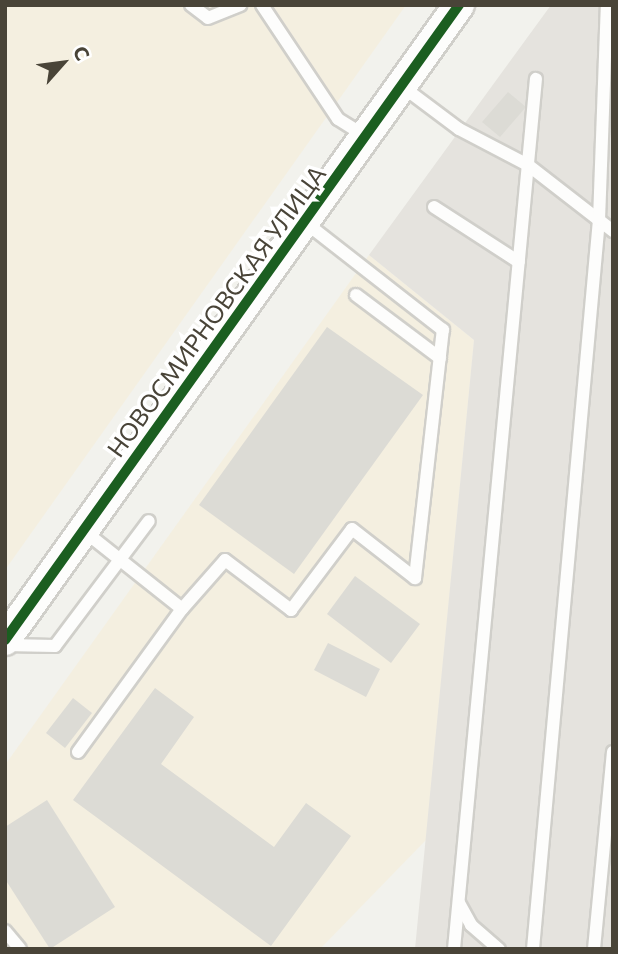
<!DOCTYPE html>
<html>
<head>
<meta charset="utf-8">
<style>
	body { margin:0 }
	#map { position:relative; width:618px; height:954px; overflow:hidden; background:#f2f2ed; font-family:Commissioner,sans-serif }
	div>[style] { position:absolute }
	.commercial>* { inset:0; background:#f4efe0 }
	.industrial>* { inset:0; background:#e5e3de }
	.building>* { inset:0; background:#dcdbd5 }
	.roads { filter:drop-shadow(2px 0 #d0cfca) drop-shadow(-2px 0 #d0cfca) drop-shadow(0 2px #d0cfca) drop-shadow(0 -2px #d0cfca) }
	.service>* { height:12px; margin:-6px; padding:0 6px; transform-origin:6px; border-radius:6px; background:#fdfdfc }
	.tertiary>* { height:30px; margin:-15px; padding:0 15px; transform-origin:15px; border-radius:15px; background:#fdfdfc }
	.cycleway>* { height:10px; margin:-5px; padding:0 5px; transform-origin:5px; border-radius:5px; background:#1b5e20 }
	span { translate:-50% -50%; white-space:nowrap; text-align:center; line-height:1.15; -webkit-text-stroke:7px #fff; paint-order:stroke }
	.street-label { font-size:24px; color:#494438 }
	.frame { position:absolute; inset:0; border:7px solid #494438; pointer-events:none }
	.north { position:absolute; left:28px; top:28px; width:70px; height:70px; -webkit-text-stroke:5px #fff; paint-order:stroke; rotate:62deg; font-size:19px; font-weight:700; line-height:28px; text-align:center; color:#494438 }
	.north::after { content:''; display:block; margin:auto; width:24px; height:32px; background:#494438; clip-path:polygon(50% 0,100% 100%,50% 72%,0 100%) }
</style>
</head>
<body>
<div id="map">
	<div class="commercial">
		<div style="clip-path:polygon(5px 5px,406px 5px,5px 570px)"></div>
		<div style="clip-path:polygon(369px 255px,474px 340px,426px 840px,320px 949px,5px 949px,5px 765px)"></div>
	</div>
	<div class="industrial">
		<div style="clip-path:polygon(551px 5px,613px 5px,613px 949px,415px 949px,474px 340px,369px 255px)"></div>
	</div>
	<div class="building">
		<div style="clip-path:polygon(508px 92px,526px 107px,500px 137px,482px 122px)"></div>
		<div style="clip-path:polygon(327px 327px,423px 395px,294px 574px,199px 505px)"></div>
		<div style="clip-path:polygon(355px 576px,420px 624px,391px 663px,327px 614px)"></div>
		<div style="clip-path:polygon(328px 643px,380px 669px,366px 697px,314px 670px)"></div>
		<div style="clip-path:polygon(155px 688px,194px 717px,161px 764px,274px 847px,306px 803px,351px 836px,271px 946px,73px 800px)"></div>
		<div style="clip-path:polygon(73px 698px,92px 713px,65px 748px,46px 733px)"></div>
		<div style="clip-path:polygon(47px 800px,115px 907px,50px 949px,5px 879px,5px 827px)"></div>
	</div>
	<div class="roads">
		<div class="service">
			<div style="left:191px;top:5px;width:21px;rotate:37deg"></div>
			<div style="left:208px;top:18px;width:35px;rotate:-22deg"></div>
			<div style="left:262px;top:5px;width:137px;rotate:56.3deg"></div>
			<div style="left:338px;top:119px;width:31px;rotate:32deg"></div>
			<div style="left:403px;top:87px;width:70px;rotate:36.9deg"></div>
			<div style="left:459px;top:129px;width:78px;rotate:27.6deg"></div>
			<div style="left:528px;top:165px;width:108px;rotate:37.8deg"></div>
			<div style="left:434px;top:207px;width:101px;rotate:32.9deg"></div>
			<div style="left:356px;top:295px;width:105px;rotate:36.9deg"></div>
			<div style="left:84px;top:531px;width:125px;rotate:38.5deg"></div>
			<div style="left:182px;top:609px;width:65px;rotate:-48.7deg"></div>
			<div style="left:225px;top:560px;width:83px;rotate:37.1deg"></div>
			<div style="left:291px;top:610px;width:101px;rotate:-53deg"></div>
			<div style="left:352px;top:529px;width:80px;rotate:37.9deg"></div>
			<div style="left:415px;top:578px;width:250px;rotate:-83.6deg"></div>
			<div style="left:443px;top:330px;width:174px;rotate:-142deg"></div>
			<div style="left:5px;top:645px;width:50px;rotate:1.1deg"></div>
			<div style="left:55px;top:646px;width:156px;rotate:-53.1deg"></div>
			<div style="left:78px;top:752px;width:177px;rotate:-54deg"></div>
			<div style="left:459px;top:903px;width:25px;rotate:61deg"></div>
			<div style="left:471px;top:925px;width:37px;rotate:41deg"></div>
			<div style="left:5px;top:931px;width:23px;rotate:50deg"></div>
			<div style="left:454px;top:949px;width:874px;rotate:-84.62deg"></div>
			<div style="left:533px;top:949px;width:732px;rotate:-84.83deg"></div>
			<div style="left:599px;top:220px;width:215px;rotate:-87.9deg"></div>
			<div style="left:594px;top:949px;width:198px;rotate:-84.5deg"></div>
		</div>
		<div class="tertiary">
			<div style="left:5px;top:640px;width:781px;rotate:-54.44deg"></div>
		</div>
	</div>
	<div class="cycleway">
		<div style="left:5px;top:640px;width:781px;rotate:-54.44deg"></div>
	</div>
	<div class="street-label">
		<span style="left:216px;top:311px;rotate:-54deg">НОВОСМИРНОВСКАЯ УЛИЦА</span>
	</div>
	<div class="frame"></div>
	<div class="north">С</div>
</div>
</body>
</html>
